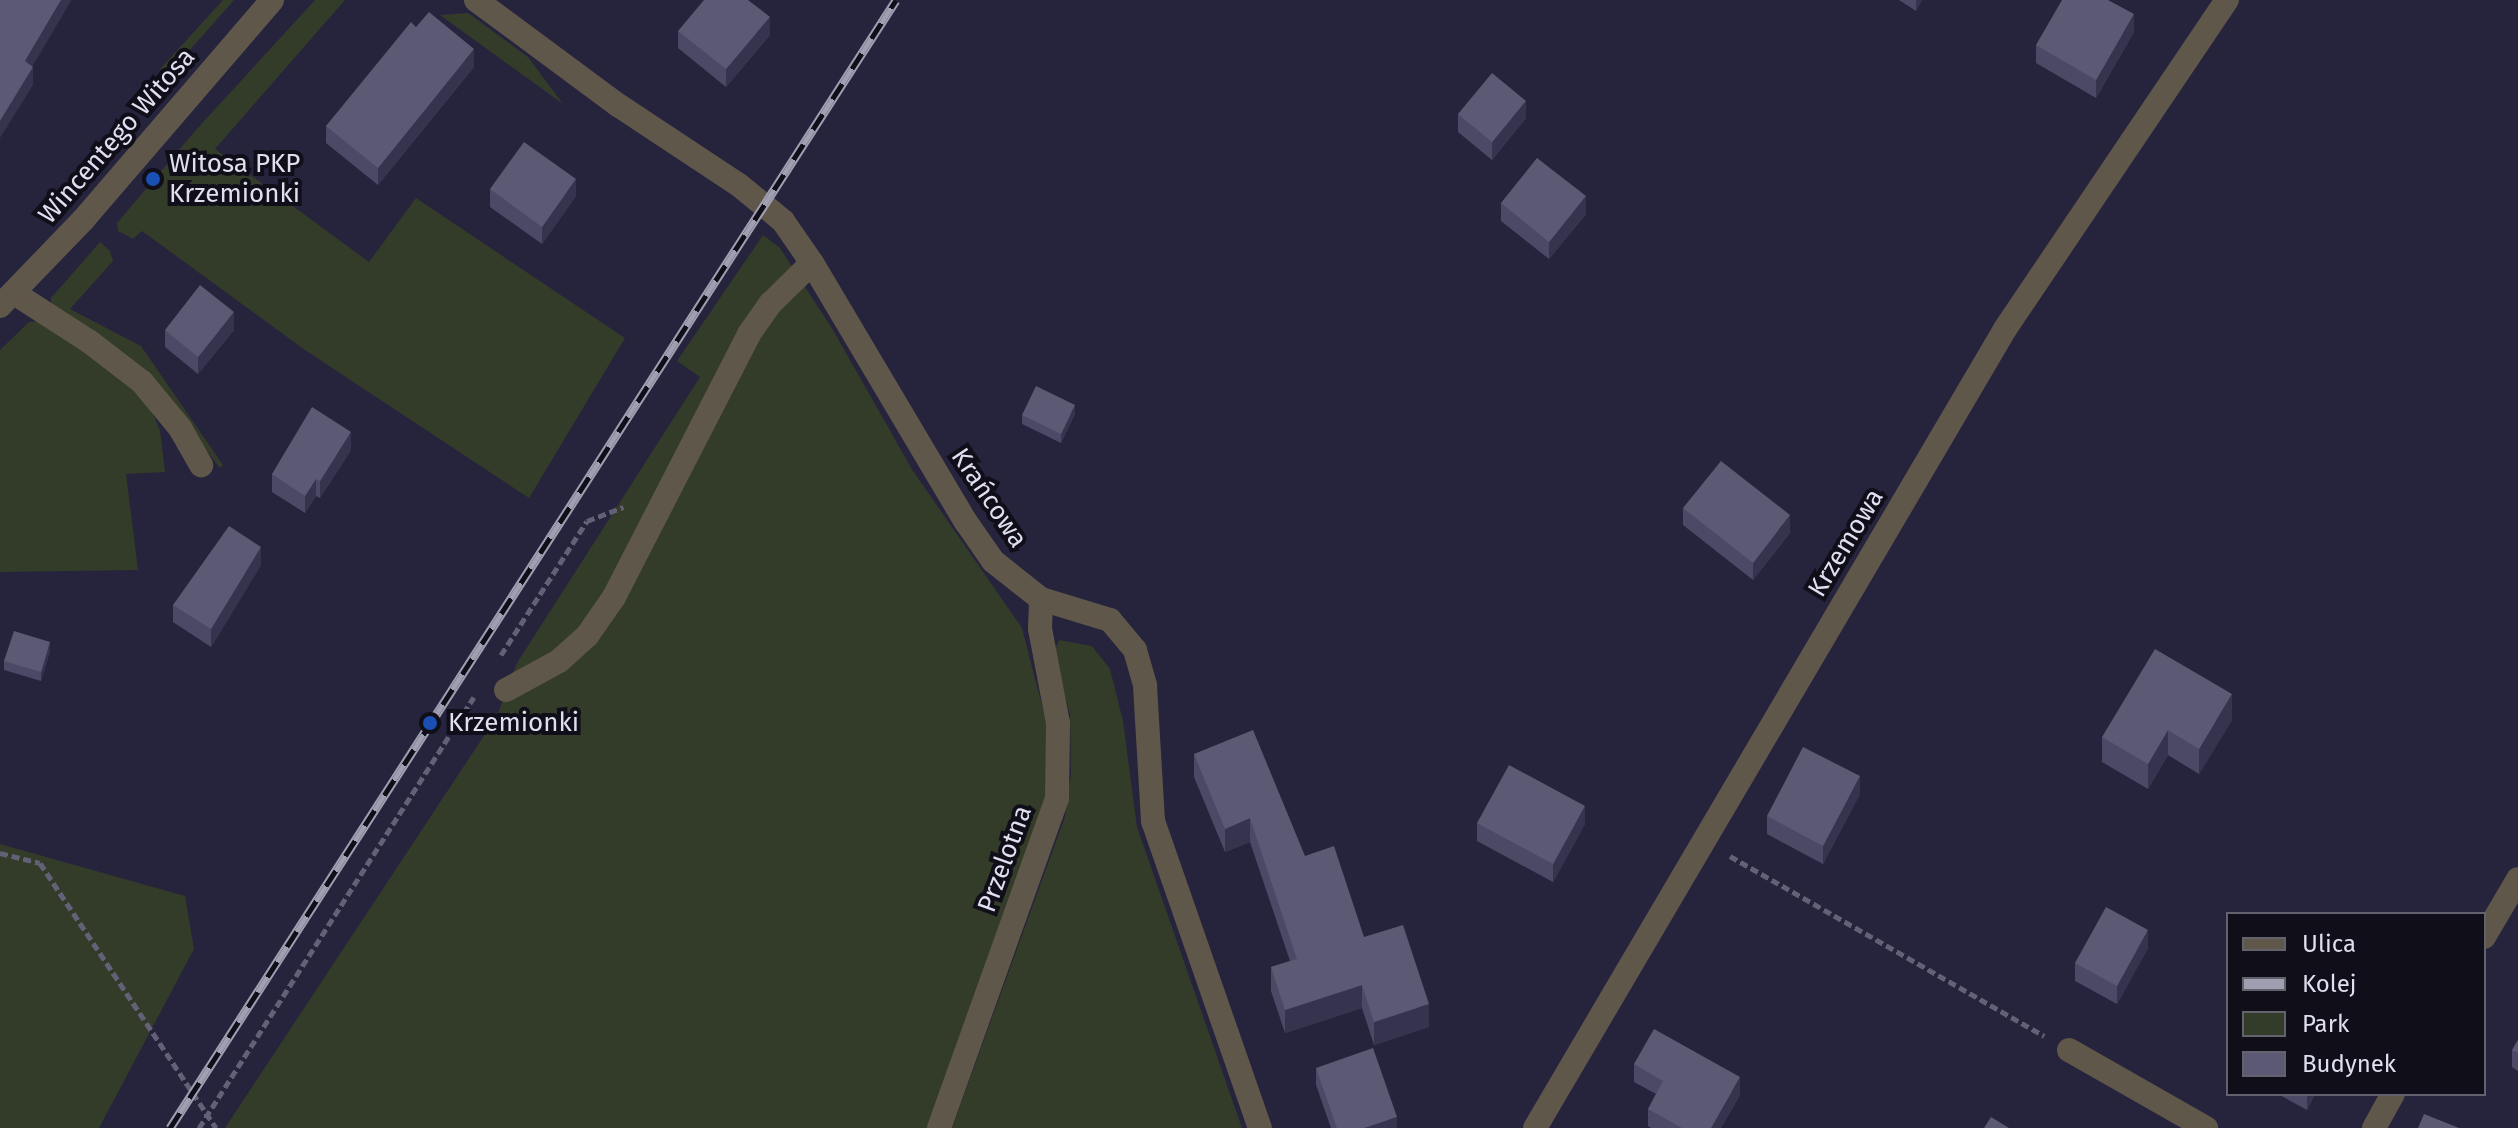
<!DOCTYPE html>
<html>
<head>
<meta charset="utf-8">
<style>
	body { margin:0 }
	#map { position:relative; width:2518px; height:1128px; overflow:hidden; background:#26233c; font-family:"Fira Sans",sans-serif }
	div>[style] { position:absolute }
	.green>* { inset:0; background:#333c29 }
	.path>* { height:5px; margin-top:-2.5px; transform-origin:0; background:repeating-linear-gradient(90deg,#636177 0 8px,transparent 0 12px) }
	.minor>* { height:24px; margin:-12px; padding:0 12px; transform-origin:12px; border-radius:12px; background:#60574b }
	.rail>* { height:9px; margin-top:-4.5px; transform-origin:0; background:repeating-linear-gradient(90deg,#0f0e19 0 18px,#a09fb2 0 36px); box-sizing:border-box; border-block:2px solid #a09fb2 }
	.wall>* { inset:0; background:#4c4966 }
	.shaded-wall>* { inset:0; background:#36334f }
	.building>* { inset:0; background:#5c5975 }
	.dots>* { width:22px; height:22px; translate:-50% -50%; box-sizing:border-box; border:4px solid #0f0e19; border-radius:50% }
	span { translate:-50% -50%; white-space:nowrap; text-align:center; line-height:1.15; -webkit-text-stroke:8px #0f0e19; paint-order:stroke }
	.street-label { font-size:26px; color:#dfdfef }
	.poi-label { font-size:26px; color:#dfdfef }
	.left { translate:0 -50%; text-align:left }
	.legend { position:absolute; left:2226px; top:912px; width:260px; height:184px; box-sizing:border-box; background:#0f0e19; border:2px solid #62626f; margin:0; padding:10px 14px; list-style:none; font-size:24px; color:#dfdfef }
	.legend li { display:flex; align-items:center; gap:16px; height:40px }
	.legend b { width:40px; border:2px solid #62626f }
</style>
</head>
<body>
<div id="map">
	<div class="green">
		<div style="clip-path:polygon(223px 0,234px 0,167px 76px,160px 69px)"></div>
		<div style="clip-path:polygon(315px 0,345px 0,215px 149px,369px 262px,416px 198px,625px 338px,529px 498px,305px 350px,142px 231px,133px 239px,118px 231px,117px 223px,195px 131px)"></div>
		<div style="clip-path:polygon(468px 13px,528px 57px,563px 104px,440px 15px)"></div>
		<div style="clip-path:polygon(763px 235px,780px 248px,833px 330px,913px 471px,1022px 628px,1047px 725px,1049px 799px,929px 1128px,225px 1128px,497px 716px,517px 663px,700px 377px,677px 361px)"></div>
		<div style="clip-path:polygon(100px 242px,110px 251px,113px 261px,70px 309px,141px 346px,223px 465px,220px 468px,161px 392px,51px 306px,51px 298px)"></div>
		<div style="clip-path:polygon(38px 321px,114px 366px,151px 410px,160px 430px,165px 472px,126px 474px,138px 570px,0 572px,0 350px,29px 322px)"></div>
		<div style="clip-path:polygon(1059px 640px,1092px 646px,1110px 669px,1123px 721px,1137px 827px,1242px 1128px,952px 1128px,1065px 817px,1071px 774px,1070px 714px,1053px 654px)"></div>
		<div style="clip-path:polygon(0 844px,185px 896px,194px 949px,99px 1128px,0 1128px)"></div>
	</div>
	<div class="path">
		<div style="left:501px;top:655px;width:159px;rotate:-57.3deg"></div>
		<div style="left:587px;top:521px;width:39px;rotate:-21deg"></div>
		<div style="left:0;top:853px;width:41px;rotate:14deg"></div>
		<div style="left:40px;top:863px;width:318px;rotate:56.4deg"></div>
		<div style="left:1730px;top:856px;width:362px;rotate:29.8deg"></div>
		<div style="left:199px;top:1128px;width:511px;rotate:-57.46deg"></div>
	</div>
	<div class="minor">
		<div style="left:476px;top:0;width:177px;rotate:36.5deg"></div>
		<div style="left:618px;top:105px;width:145px;rotate:33.5deg"></div>
		<div style="left:739px;top:185px;width:57px;rotate:39.3deg"></div>
		<div style="left:783px;top:221px;width:51px;rotate:55.4deg"></div>
		<div style="left:812px;top:263px;width:301px;rotate:59.3deg"></div>
		<div style="left:966px;top:522px;width:47px;rotate:55.3deg"></div>
		<div style="left:993px;top:561px;width:61px;rotate:38.4deg"></div>
		<div style="left:1041px;top:599px;width:72px;rotate:16.9deg"></div>
		<div style="left:1110px;top:620px;width:39px;rotate:50deg"></div>
		<div style="left:1135px;top:650px;width:37px;rotate:74deg"></div>
		<div style="left:1145px;top:686px;width:135px;rotate:86.6deg"></div>
		<div style="left:1153px;top:821px;width:325px;rotate:70.8deg"></div>
		<div style="left:14px;top:293px;width:90px;rotate:32.8deg"></div>
		<div style="left:90px;top:342px;width:66px;rotate:37.6deg"></div>
		<div style="left:142px;top:382px;width:60px;rotate:50.4deg"></div>
		<div style="left:180px;top:428px;width:43px;rotate:60.4deg"></div>
		<div style="left:0;top:306px;width:120px;rotate:-46deg"></div>
		<div style="left:83px;top:220px;width:290px;rotate:-49.3deg"></div>
		<div style="left:506px;top:690px;width:60px;rotate:-28.7deg"></div>
		<div style="left:559px;top:661px;width:38px;rotate:-42deg"></div>
		<div style="left:587px;top:636px;width:47px;rotate:-55.3deg"></div>
		<div style="left:614px;top:597px;width:296px;rotate:-62.8deg"></div>
		<div style="left:749px;top:334px;width:38px;rotate:-55deg"></div>
		<div style="left:771px;top:303px;width:57px;rotate:-44.3deg"></div>
		<div style="left:2484px;top:937px;width:67px;rotate:-59.6deg"></div>
		<div style="left:2069px;top:1050px;width:158px;rotate:29.7deg"></div>
		<div style="left:939px;top:1128px;width:350px;rotate:-70.3deg"></div>
		<div style="left:1057px;top:798px;width:75px;rotate:-89.2deg"></div>
		<div style="left:1058px;top:723px;width:96px;rotate:-100.8deg"></div>
		<div style="left:1040px;top:629px;width:30px;rotate:-88deg"></div>
		<div style="left:1535px;top:1128px;width:927px;rotate:-59.53deg"></div>
		<div style="left:2005px;top:329px;width:397px;rotate:-56deg"></div>
		<div style="left:2374px;top:1128px;width:39px;rotate:-61deg"></div>
	</div>
	<div class="rail">
		<div style="left:170px;top:1128px;width:1341px;rotate:-57.23deg"></div>
	</div>
	<div class="wall">
		<div style="clip-path:polygon(1899px 0,1922px 0,1916px 11px)"></div>
		<div style="clip-path:polygon(416px 27px,474px 67px,378px 185px,326px 143px,326px 126px)"></div>
		<div style="clip-path:polygon(678px 31px,770px 35px,726px 87px,678px 48px)"></div>
		<div style="clip-path:polygon(2134px 32px,2096px 98px,2036px 63px,2036px 45px)"></div>
		<div style="clip-path:polygon(1458px 114px,1526px 118px,1492px 160px,1458px 132px)"></div>
		<div style="clip-path:polygon(490px 189px,576px 196px,542px 244px,490px 207px)"></div>
		<div style="clip-path:polygon(1501px 203px,1586px 214px,1549px 259px,1501px 221px)"></div>
		<div style="clip-path:polygon(165px 330px,234px 330px,198px 374px,165px 347px)"></div>
		<div style="clip-path:polygon(1075px 414px,1061px 443px,1022px 424px,1022px 415px)"></div>
		<div style="clip-path:polygon(351px 450px,320px 498px,316px 496px,305px 513px,272px 492px,272px 474px)"></div>
		<div style="clip-path:polygon(1683px 508px,1790px 533px,1753px 580px,1683px 525px)"></div>
		<div style="clip-path:polygon(261px 565px,211px 647px,173px 622px,173px 605px)"></div>
		<div style="clip-path:polygon(50px 651px,41px 681px,4px 670px,4px 661px)"></div>
		<div style="clip-path:polygon(2232px 720px,2199px 774px,2168px 755px,2148px 789px,2102px 762px,2102px 737px)"></div>
		<div style="clip-path:polygon(1194px 754px,1305px 856px,1429px 1027px,1374px 1045px,1362px 1008px,1285px 1033px,1271px 991px,1271px 967px,1290px 961px,1250px 842px,1225px 852px,1194px 777px)"></div>
		<div style="clip-path:polygon(1860px 794px,1823px 864px,1767px 834px,1767px 816px)"></div>
		<div style="clip-path:polygon(1477px 823px,1585px 824px,1553px 882px,1477px 841px)"></div>
		<div style="clip-path:polygon(2148px 948px,2117px 1004px,2075px 981px,2075px 963px)"></div>
		<div style="clip-path:polygon(2518px 1040px,2518px 1071px,2512px 1067px,2512px 1050px)"></div>
		<div style="clip-path:polygon(1634px 1064px,1740px 1095px,1721px 1128px,1651px 1128px,1648px 1126px,1648px 1109px,1656px 1094px,1634px 1082px)"></div>
		<div style="clip-path:polygon(1316px 1068px,1397px 1128px,1331px 1128px,1316px 1085px)"></div>
		<div style="clip-path:polygon(2278px 1094px,2315px 1094px,2307px 1110px)"></div>
	</div>
	<div class="shaded-wall">
		<div style="clip-path:polygon(61px 0,71px 0,71px 1px,25px 79px,25px 61px)"></div>
		<div style="clip-path:polygon(1916px 0,1922px 0,1916px 11px)"></div>
		<div style="clip-path:polygon(2134px 14px,2134px 32px,2096px 98px,2096px 80px)"></div>
		<div style="clip-path:polygon(770px 17px,770px 35px,726px 87px,726px 69px)"></div>
		<div style="clip-path:polygon(474px 49px,474px 67px,378px 185px,378px 168px)"></div>
		<div style="clip-path:polygon(33px 67px,33px 85px,0 138px,0 121px)"></div>
		<div style="clip-path:polygon(1526px 101px,1526px 118px,1492px 160px,1492px 142px)"></div>
		<div style="clip-path:polygon(576px 179px,576px 196px,542px 244px,542px 227px)"></div>
		<div style="clip-path:polygon(1586px 196px,1586px 214px,1549px 259px,1549px 242px)"></div>
		<div style="clip-path:polygon(234px 312px,234px 330px,198px 374px,198px 357px)"></div>
		<div style="clip-path:polygon(1075px 405px,1075px 414px,1061px 443px,1061px 434px)"></div>
		<div style="clip-path:polygon(351px 432px,351px 450px,320px 498px,320px 481px)"></div>
		<div style="clip-path:polygon(316px 479px,316px 496px,305px 513px,305px 496px)"></div>
		<div style="clip-path:polygon(1790px 515px,1790px 533px,1753px 580px,1753px 563px)"></div>
		<div style="clip-path:polygon(261px 547px,261px 565px,211px 647px,211px 629px)"></div>
		<div style="clip-path:polygon(50px 642px,50px 651px,41px 681px,41px 672px)"></div>
		<div style="clip-path:polygon(2232px 694px,2232px 720px,2199px 774px,2199px 749px)"></div>
		<div style="clip-path:polygon(2168px 730px,2168px 755px,2148px 789px,2148px 764px)"></div>
		<div style="clip-path:polygon(1860px 776px,1860px 794px,1823px 864px,1823px 846px)"></div>
		<div style="clip-path:polygon(1585px 806px,1585px 824px,1553px 882px,1553px 864px)"></div>
		<div style="clip-path:polygon(1250px 818px,1250px 842px,1225px 852px,1225px 829px)"></div>
		<div style="clip-path:polygon(2148px 930px,2148px 948px,2117px 1004px,2117px 986px)"></div>
		<div style="clip-path:polygon(1362px 985px,1362px 1008px,1285px 1033px,1285px 1010px)"></div>
		<div style="clip-path:polygon(1429px 1004px,1429px 1027px,1374px 1045px,1374px 1022px)"></div>
		<div style="clip-path:polygon(1740px 1077px,1740px 1095px,1721px 1128px,1711px 1128px)"></div>
		<div style="clip-path:polygon(2307px 1094px,2315px 1094px,2307px 1110px)"></div>
		<div style="clip-path:polygon(1397px 1117px,1397px 1128px,1364px 1128px)"></div>
	</div>
	<div class="building">
		<div style="clip-path:polygon(0 0,61px 0,25px 61px,33px 67px,0 121px)"></div>
		<div style="clip-path:polygon(704px 0,748px 0,770px 17px,726px 69px,678px 31px)"></div>
		<div style="clip-path:polygon(2062px 0,2108px 0,2134px 14px,2096px 80px,2036px 45px)"></div>
		<div style="clip-path:polygon(429px 12px,474px 49px,378px 168px,326px 126px,411px 22px,416px 27px)"></div>
		<div style="clip-path:polygon(1492px 73px,1526px 101px,1492px 142px,1458px 114px)"></div>
		<div style="clip-path:polygon(524px 142px,576px 179px,542px 227px,490px 189px)"></div>
		<div style="clip-path:polygon(1537px 158px,1586px 196px,1549px 242px,1501px 203px)"></div>
		<div style="clip-path:polygon(200px 285px,234px 312px,198px 357px,165px 330px)"></div>
		<div style="clip-path:polygon(1036px 386px,1075px 405px,1061px 434px,1022px 415px)"></div>
		<div style="clip-path:polygon(312px 407px,351px 432px,320px 481px,316px 479px,305px 496px,272px 474px)"></div>
		<div style="clip-path:polygon(1721px 461px,1790px 515px,1753px 563px,1683px 508px)"></div>
		<div style="clip-path:polygon(229px 526px,261px 547px,211px 629px,173px 605px)"></div>
		<div style="clip-path:polygon(14px 631px,50px 642px,41px 672px,4px 661px)"></div>
		<div style="clip-path:polygon(2155px 649px,2232px 694px,2199px 749px,2168px 730px,2148px 764px,2102px 737px)"></div>
		<div style="clip-path:polygon(1253px 730px,1305px 856px,1334px 846px,1364px 937px,1403px 925px,1429px 1004px,1374px 1022px,1362px 985px,1285px 1010px,1271px 967px,1297px 959px,1250px 818px,1225px 829px,1194px 754px)"></div>
		<div style="clip-path:polygon(1803px 747px,1860px 776px,1823px 846px,1767px 816px)"></div>
		<div style="clip-path:polygon(1509px 765px,1585px 806px,1553px 864px,1477px 823px)"></div>
		<div style="clip-path:polygon(2106px 907px,2148px 930px,2117px 986px,2075px 963px)"></div>
		<div style="clip-path:polygon(1654px 1029px,1740px 1077px,1711px 1128px,1682px 1128px,1648px 1109px,1663px 1081px,1634px 1064px)"></div>
		<div style="clip-path:polygon(2518px 1040px,2518px 1053px,2512px 1050px)"></div>
		<div style="clip-path:polygon(1373px 1048px,1397px 1117px,1364px 1128px,1337px 1128px,1316px 1068px)"></div>
		<div style="clip-path:polygon(2424px 1114px,2459px 1128px,2418px 1128px)"></div>
		<div style="clip-path:polygon(1991px 1117px,2009px 1128px,1984px 1128px)"></div>
	</div>
	<div class="dots">
		<div style="left:153px;top:179px;background:#1a4fb4"></div>
		<div style="left:430px;top:723px;background:#1a4fb4"></div>
	</div>
	<div class="street-label">
		<span style="left:117px;top:136px;rotate:-49deg">Wincentego Witosa</span>
		<span style="left:989px;top:498px;rotate:56deg">Krańcowa</span>
		<span style="left:1846px;top:543px;rotate:-59deg">Krzemowa</span>
		<span style="left:1005px;top:859px;rotate:-70deg">Przelotna</span>
	</div>
	<div class="poi-label">
		<span class="left" style="left:169px;top:179px">Witosa PKP<br>Krzemionki</span>
		<span class="left" style="left:448px;top:723px">Krzemionki</span>
	</div>
	<ul class="legend">
	<li><b style="height:10px;background:#60574b"></b>Ulica</li>
	<li><b style="height:10px;background:#a09fb2"></b>Kolej</li>
	<li><b style="height:22px;background:#333c29"></b>Park</li>
	<li><b style="height:22px;background:#5c5975"></b>Budynek</li>
	</ul>
</div>
</body>
</html>
